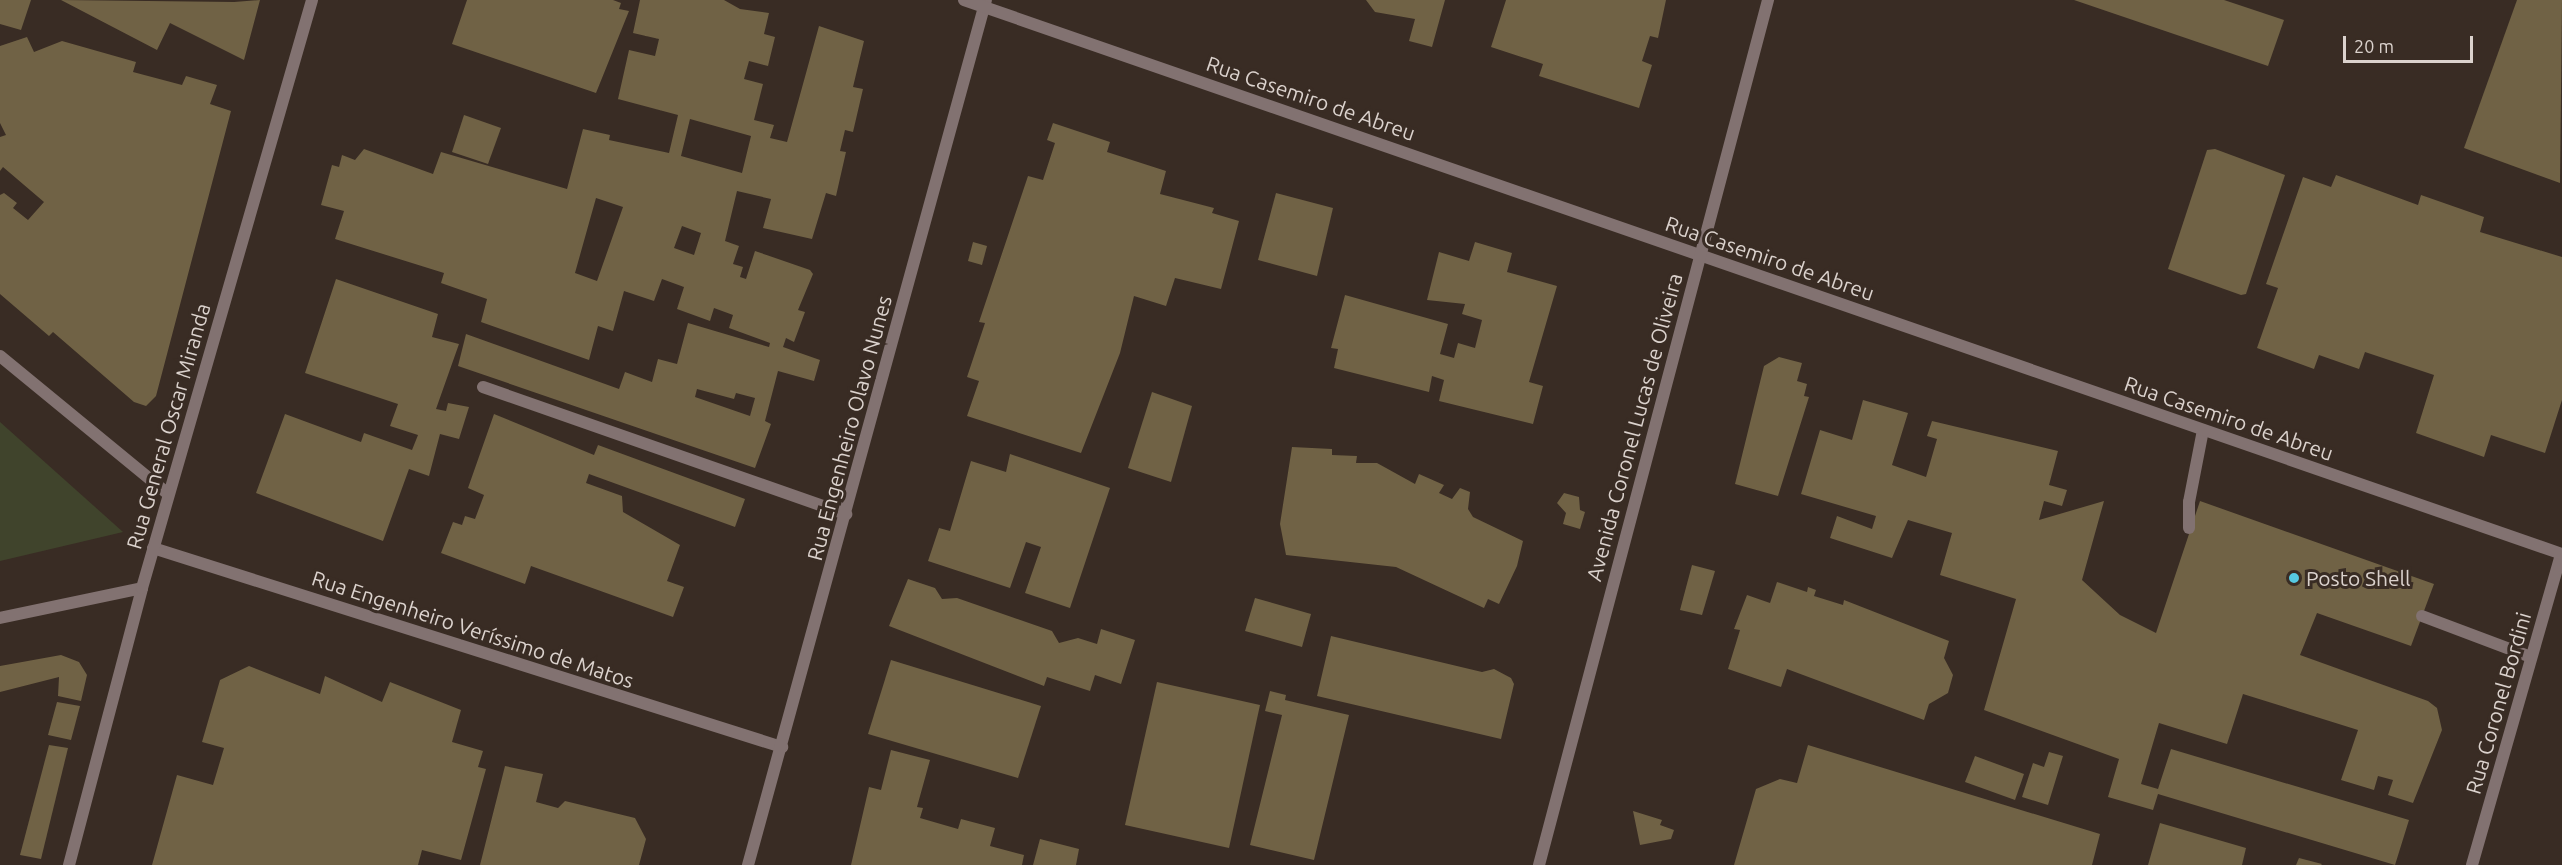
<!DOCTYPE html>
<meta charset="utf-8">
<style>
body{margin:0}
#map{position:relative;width:2562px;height:865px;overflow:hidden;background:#392c24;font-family:Ubuntu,sans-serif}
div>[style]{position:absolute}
.green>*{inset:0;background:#40442c}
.building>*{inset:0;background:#706245}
.service>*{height:12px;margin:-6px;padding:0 6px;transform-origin:6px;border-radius:6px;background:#827271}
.minor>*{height:12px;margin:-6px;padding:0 6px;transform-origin:6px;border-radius:6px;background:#827271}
.tertiary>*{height:12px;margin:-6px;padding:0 6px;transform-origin:6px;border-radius:6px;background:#827271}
.dots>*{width:16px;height:16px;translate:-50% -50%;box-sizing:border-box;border:3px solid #392c24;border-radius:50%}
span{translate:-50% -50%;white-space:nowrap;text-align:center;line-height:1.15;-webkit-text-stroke:6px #392c24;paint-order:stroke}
.street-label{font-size:21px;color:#dbd2cd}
.poi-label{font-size:21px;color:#dbd2cd}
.left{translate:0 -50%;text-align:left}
.scale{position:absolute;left:2343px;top:36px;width:130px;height:27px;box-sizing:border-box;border:3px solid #dbd2cd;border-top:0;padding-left:8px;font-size:18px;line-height:21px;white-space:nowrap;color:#dbd2cd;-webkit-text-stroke:4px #392c24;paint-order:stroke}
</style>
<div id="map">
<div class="green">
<i style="clip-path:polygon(0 422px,123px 532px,0 561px)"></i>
</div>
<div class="building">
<i style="clip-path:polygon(0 0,31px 0,21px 30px,0 24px)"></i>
<i style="clip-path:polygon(61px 0,234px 2px,260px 0,244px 60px,170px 23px,157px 50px)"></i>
<i style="clip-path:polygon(467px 0,613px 0,621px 3px,619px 9px,629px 11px,596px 93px,452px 44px)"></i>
<i style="clip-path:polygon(evenodd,640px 0,724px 0,740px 9px,769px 13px,764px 34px,775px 37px,768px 66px,749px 61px,744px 79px,763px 84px,754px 120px,774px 125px,770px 138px,787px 142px,819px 26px,864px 41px,853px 87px,863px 89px,853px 132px,845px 130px,840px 151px,846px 152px,836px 196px,826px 193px,812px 239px,763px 228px,771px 199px,737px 191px,725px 241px,739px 246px,733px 264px,743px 267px,740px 277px,746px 279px,755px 251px,810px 270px,813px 274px,798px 310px,805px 312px,794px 342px,786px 338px,783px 347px,820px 360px,814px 381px,778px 371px,765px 421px,771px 424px,755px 468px,458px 366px,466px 334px,619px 389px,625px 372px,652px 382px,658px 359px,677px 364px,688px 323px,769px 347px,770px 343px,729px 328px,733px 315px,714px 308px,710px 321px,677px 309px,684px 287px,662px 279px,654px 301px,624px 291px,613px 331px,598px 326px,589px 360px,481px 322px,487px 299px,441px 283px,444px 273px,335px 239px,344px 211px,321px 205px,332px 165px,339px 167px,342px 155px,355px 160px,364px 149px,433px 174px,441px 152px,567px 189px,583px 129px,610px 135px,609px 140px,669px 153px,678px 115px,618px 99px,629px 50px,655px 56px,659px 39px,633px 33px,640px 0,690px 119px,751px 136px,742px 173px,681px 156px,690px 119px,640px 0,596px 198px,623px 207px,597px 281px,575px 273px,596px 198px,640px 0,682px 226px,701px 233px,694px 255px,674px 248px,682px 226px,640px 0,697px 389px,734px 399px,736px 393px,755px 398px,750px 416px,695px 397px,697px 389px)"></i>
<i style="clip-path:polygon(1366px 0,1445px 0,1432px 47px,1409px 41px,1415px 19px,1375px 12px)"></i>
<i style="clip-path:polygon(1506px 0,1666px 0,1658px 38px,1650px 36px,1642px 61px,1652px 65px,1639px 108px,1539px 76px,1543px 64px,1491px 47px)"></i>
<i style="clip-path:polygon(2074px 0,2224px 0,2284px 20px,2268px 66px)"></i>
<i style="clip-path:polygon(2517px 0,2562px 0,2560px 183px,2464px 148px)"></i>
<i style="clip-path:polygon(27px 37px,34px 52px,62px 41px,136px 62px,133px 72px,182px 85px,186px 76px,217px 85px,210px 104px,231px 111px,156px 396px,146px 406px,134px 402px,53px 332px,49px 336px,0 294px,0 195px,4px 193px,17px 203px,13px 208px,28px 220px,44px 202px,3px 167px,0 171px,0 137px,6px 135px,0 123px,0 46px)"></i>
<i style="clip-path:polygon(464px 115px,501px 128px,488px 164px,452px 152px)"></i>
<i style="clip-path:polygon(1053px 123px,1110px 142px,1107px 152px,1166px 171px,1160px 194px,1214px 208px,1212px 213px,1239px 221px,1221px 289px,1175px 278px,1166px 306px,1134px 296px,1120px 353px,1081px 453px,967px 416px,979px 381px,967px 377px,985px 323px,979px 322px,1028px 176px,1043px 180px,1055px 143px,1047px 140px)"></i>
<i style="clip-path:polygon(2215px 149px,2285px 175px,2246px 294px,2241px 295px,2168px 269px,2207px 150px)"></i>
<i style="clip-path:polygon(2336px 175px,2418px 205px,2421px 195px,2484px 217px,2480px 232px,2562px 257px,2562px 400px,2545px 453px,2491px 435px,2484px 457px,2416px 433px,2434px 375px,2365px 352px,2359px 369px,2319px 355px,2314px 369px,2257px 348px,2278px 288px,2266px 284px,2303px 177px,2331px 187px)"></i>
<i style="clip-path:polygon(1276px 193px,1333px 208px,1317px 276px,1258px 260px)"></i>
<i style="clip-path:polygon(973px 242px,987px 246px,982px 265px,968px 261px)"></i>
<i style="clip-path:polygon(1475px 242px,1512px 253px,1507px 272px,1557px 286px,1529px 382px,1543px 386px,1533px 424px,1439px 401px,1444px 380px,1432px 376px,1429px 392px,1334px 368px,1338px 349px,1331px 348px,1345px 295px,1448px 324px,1440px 354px,1454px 358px,1458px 343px,1475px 348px,1482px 320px,1462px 314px,1465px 304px,1427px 300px,1439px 252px,1469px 261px)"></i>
<i style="clip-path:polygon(336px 279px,438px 314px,432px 337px,459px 344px,436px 409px,446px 411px,448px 403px,469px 407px,459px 439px,440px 434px,429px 476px,409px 469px,383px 541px,256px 493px,285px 414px,361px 442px,364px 433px,412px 450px,418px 435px,390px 426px,398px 404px,305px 373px)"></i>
<i style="clip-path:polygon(1779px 357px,1802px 363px,1797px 381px,1807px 384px,1804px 396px,1809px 397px,1778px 496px,1735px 484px,1764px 366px)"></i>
<i style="clip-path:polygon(1152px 392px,1192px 406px,1171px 482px,1128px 468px)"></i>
<i style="clip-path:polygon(1863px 400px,1908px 413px,1892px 465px,1926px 477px,1937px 439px,1927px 436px,1932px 421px,2058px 451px,2049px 485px,2067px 490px,2062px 506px,2044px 501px,2039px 520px,2104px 501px,2082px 580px,2120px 615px,2156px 633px,2200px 501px,2434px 584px,2411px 646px,2317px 613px,2300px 655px,2428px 701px,2437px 708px,2442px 730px,2413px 803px,2388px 795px,2393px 780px,2378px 776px,2374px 790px,2341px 780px,2358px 730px,2243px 694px,2227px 744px,2159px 723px,2141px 784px,2158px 789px,2171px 749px,2409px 820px,2395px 865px,2158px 794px,2153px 810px,2108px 797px,2119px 759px,1984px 710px,2016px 599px,1940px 575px,1952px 533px,1908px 520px,1892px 558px,1830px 538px,1837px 516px,1872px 529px,1876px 516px,1801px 494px,1820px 430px,1852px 440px)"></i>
<i style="clip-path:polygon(494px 414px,594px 455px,598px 445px,745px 499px,735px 527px,589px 474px,586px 483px,622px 496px,623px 512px,680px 545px,667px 581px,684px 587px,673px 617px,531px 566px,525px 584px,441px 553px,453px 522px,462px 525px,465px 516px,475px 519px,484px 495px,468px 488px)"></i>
<i style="clip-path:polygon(1292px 447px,1332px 449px,1332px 455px,1357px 456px,1356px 463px,1377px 463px,1415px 484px,1419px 474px,1444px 485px,1439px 493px,1452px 499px,1460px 488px,1470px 492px,1468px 509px,1473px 517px,1523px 541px,1517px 566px,1499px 604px,1488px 599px,1484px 608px,1396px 567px,1286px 555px,1280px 524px)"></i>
<i style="clip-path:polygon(1010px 454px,1110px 488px,1070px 608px,1025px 593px,1041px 547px,1026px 542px,1010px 588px,928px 561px,939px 528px,950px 531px,971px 461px,1006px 472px)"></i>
<i style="clip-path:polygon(1564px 493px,1579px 497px,1580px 510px,1585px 512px,1580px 529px,1563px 524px,1566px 513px,1557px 503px)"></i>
<i style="clip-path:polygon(1692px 565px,1715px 571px,1702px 615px,1680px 610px)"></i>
<i style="clip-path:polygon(908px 579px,935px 588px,942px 599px,957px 598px,1052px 631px,1059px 643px,1078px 638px,1097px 644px,1101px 629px,1135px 640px,1121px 684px,1095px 675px,1090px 691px,1047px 677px,1044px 686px,889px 626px)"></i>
<i style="clip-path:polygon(1777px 582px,1807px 592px,1808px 587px,1816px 590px,1814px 596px,1843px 605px,1844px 600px,1949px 641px,1944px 658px,1953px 675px,1948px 693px,1929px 704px,1924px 720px,1787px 669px,1781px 687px,1728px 669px,1740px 630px,1734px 629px,1747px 595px,1770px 603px)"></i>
<i style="clip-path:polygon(1255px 598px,1311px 614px,1302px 647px,1245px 631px)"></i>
<i style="clip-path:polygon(1331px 636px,1482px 672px,1494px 669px,1511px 678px,1514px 684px,1501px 739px,1317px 696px)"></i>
<i style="clip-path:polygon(61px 655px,79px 662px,87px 675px,81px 701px,58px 696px,59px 677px,0 692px,0 666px)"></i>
<i style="clip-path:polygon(891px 660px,1041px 706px,1018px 778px,868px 734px)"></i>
<i style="clip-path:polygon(249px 666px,320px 694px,325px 676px,382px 702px,390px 682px,461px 710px,452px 742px,483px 751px,478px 767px,486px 769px,461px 860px,422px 850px,418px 865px,152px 865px,177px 775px,213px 785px,224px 748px,202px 742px,220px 680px)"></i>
<i style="clip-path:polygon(1157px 682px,1260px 705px,1229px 848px,1125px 825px)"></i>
<i style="clip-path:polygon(1270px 691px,1286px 695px,1285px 700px,1349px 715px,1314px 860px,1250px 845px,1282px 715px,1265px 711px)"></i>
<i style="clip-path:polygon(57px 702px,80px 706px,71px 740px,48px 735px)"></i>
<i style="clip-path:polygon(49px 745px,68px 748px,41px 859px,20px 855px)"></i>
<i style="clip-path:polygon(1808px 745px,2100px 834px,2092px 865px,1734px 865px,1756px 789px,1780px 779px,1797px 783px)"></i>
<i style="clip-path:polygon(891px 750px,930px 760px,917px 807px,923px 808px,920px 818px,958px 829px,961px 819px,995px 828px,990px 846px,1024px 855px,1022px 865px,851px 865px,869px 787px,881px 790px)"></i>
<i style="clip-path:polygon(2049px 752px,2063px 756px,2048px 805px,2022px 797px,2033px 763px,2044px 767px)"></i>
<i style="clip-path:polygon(1975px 756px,2024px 774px,2015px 800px,1965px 782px)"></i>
<i style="clip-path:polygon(505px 766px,543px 774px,536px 802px,558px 808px,565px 801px,635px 818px,646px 839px,639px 865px,480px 865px)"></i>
<i style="clip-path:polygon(1633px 811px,1662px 820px,1660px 825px,1674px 830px,1671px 839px,1640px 845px)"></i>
<i style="clip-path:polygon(2160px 823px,2246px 848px,2242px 865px,2148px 865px)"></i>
<i style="clip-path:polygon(1040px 839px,1079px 849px,1076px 865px,1033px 865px)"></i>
<i style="clip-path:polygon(2299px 858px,2322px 864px,2321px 865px,2296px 865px)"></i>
</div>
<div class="service">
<i style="left:483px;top:387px;width:385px;rotate:19.3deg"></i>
<i style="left:2189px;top:528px;width:26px;rotate:-90deg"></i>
<i style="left:2189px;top:502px;width:73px;rotate:-79deg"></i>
<i style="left:2422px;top:616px;width:116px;rotate:20.6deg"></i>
</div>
<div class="minor">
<i style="left:0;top:356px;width:217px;rotate:39.4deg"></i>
<i style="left:153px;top:548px;width:660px;rotate:17.56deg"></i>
<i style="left:0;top:618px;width:145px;rotate:-11.9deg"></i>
<i style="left:69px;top:865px;width:286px;rotate:-75.2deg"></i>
<i style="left:142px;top:588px;width:612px;rotate:-73.87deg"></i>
<i style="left:748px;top:865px;width:897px;rotate:-74.62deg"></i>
<i style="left:2472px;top:865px;width:323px;rotate:-74deg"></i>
</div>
<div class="tertiary">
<i style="left:964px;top:0;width:1691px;rotate:19.12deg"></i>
<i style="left:1539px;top:865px;width:895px;rotate:-75.17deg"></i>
</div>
<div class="dots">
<i style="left:2294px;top:578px;background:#56c9e1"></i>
</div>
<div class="street-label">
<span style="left:1311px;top:98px;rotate:19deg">Rua Casemiro de Abreu</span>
<span style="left:1770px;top:258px;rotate:19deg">Rua Casemiro de Abreu</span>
<span style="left:2229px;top:418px;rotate:19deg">Rua Casemiro de Abreu</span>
<span style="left:168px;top:426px;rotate:-74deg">Rua General Oscar Miranda</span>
<span style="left:1634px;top:427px;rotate:-75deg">Avenida Coronel Lucas de Oliveira</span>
<span style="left:849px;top:428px;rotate:-75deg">Rua Engenheiro Olavo Nunes</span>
<span style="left:473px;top:629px;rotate:18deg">Rua Engenheiro Veríssimo de Matos</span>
<span style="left:2498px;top:703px;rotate:-74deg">Rua Coronel Bordini</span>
</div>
<div class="poi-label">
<span class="left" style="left:2306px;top:578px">Posto Shell</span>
</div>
<div class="scale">20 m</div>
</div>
